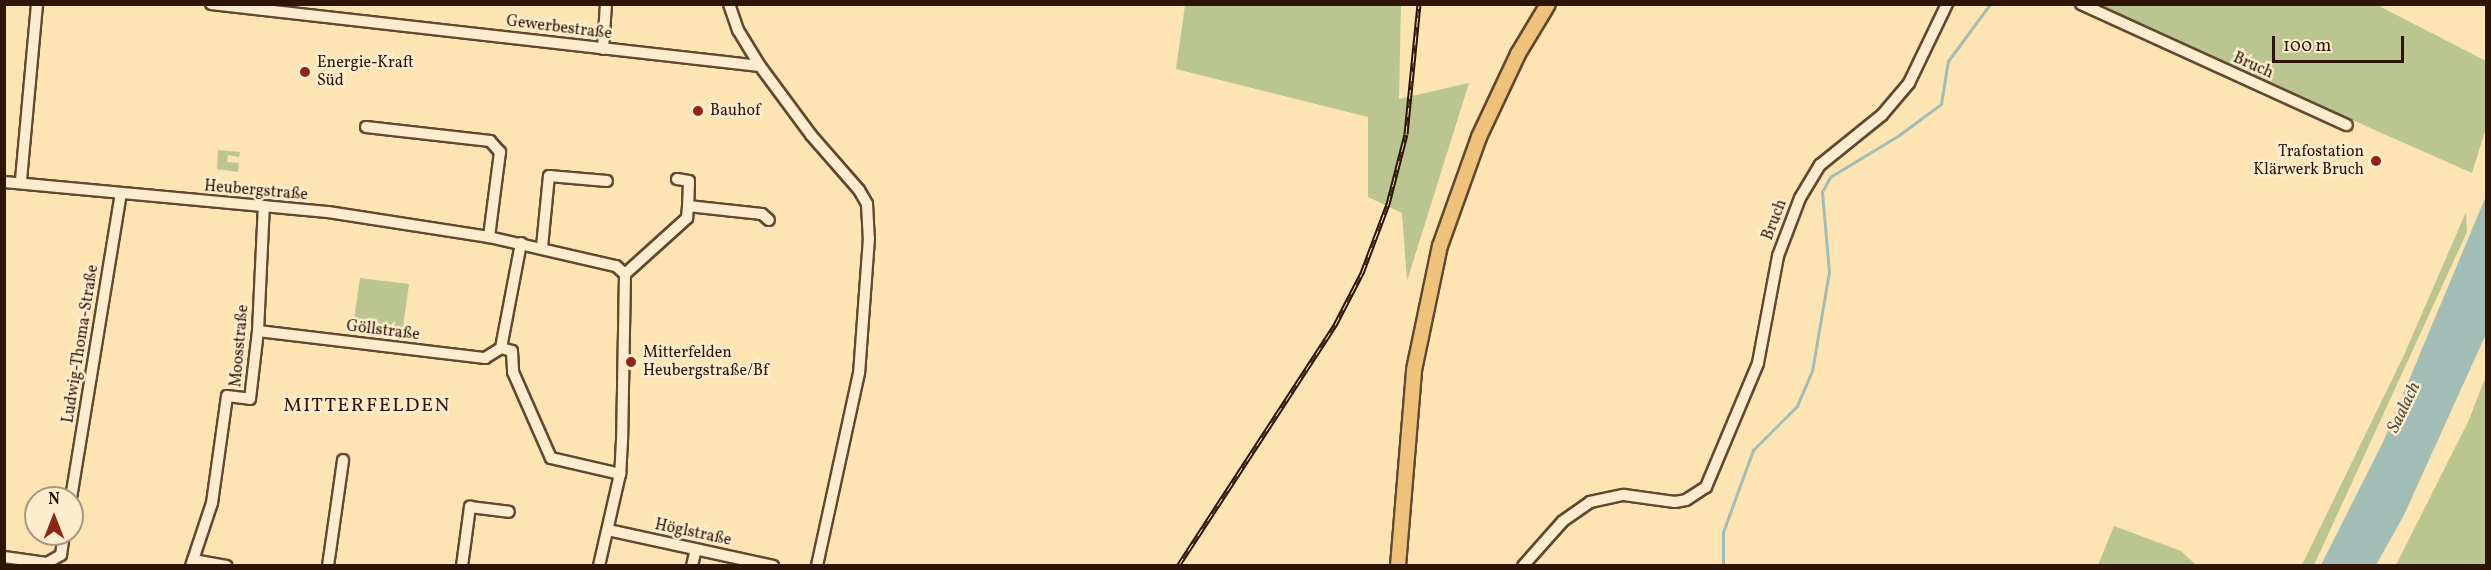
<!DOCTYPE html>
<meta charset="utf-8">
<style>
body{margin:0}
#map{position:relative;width:2491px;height:570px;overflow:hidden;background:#fce4b3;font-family:Vollkorn,serif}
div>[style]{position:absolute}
.green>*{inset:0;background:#bbc58f}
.water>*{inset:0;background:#a1bdb5}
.stream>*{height:3px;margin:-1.5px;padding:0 1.5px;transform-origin:1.5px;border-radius:1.5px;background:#a1bdb5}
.roads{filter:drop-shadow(2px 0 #624830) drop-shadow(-2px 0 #624830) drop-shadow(0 2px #624830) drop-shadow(0 -2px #624830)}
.minor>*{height:10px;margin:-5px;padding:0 5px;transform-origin:5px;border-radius:5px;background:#fdedce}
.major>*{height:14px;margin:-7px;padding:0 7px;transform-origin:7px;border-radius:7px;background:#eec27a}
.rail>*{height:5px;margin-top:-2.5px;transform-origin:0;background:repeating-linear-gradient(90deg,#fdedce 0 9px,#2e1404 0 18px);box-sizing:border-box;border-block:2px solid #2e1404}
.dots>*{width:16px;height:16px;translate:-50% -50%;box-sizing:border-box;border:3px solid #fdedce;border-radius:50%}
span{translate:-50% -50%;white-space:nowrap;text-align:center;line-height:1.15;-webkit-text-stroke:5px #fdedce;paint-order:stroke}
.street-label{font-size:16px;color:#2e1404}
.poi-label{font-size:16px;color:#2e1404}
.left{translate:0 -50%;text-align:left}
.right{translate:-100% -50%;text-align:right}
.water-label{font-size:18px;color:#564f42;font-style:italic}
.quarter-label{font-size:20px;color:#2e1404;letter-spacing:1.5px}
.frame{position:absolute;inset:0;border:6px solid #2e1404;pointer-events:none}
.north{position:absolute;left:24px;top:486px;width:60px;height:60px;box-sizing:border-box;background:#fdedce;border:2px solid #aa967d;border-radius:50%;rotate:0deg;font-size:16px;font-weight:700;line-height:24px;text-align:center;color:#2e1404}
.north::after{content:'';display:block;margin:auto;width:21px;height:27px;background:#8f2418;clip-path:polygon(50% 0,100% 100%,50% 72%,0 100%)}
.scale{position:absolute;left:2272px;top:36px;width:132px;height:27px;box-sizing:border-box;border:3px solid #2e1404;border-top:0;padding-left:8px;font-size:18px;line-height:21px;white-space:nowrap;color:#2e1404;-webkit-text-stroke:4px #fdedce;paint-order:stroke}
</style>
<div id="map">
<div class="green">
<i style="clip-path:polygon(1185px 5px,1401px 5px,1399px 99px,1469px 83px,1407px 281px,1402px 213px,1368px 197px,1368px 117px,1176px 69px)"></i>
<i style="clip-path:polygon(2092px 5px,2377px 5px,2486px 61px,2486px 128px,2472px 173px)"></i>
<i style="clip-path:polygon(218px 150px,240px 152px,239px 157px,228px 155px,227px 162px,239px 163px,238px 172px,217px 169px)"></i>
<i style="clip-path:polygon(2466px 212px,2467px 232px,2314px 565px,2302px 565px,2404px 355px)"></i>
<i style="clip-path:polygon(360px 278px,409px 284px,403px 327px,354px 320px)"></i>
<i style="clip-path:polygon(2486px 376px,2486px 565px,2396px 565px,2468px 422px)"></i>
<i style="clip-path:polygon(2114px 526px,2181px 551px,2196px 565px,2098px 565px)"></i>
</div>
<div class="water">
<i style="clip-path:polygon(2486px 196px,2486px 334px,2404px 515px,2376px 565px,2321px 565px,2383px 442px)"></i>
</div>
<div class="stream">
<i style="left:1723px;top:566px;width:34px;rotate:-90deg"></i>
<i style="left:1723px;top:532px;width:87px;rotate:-69.9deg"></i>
<i style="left:1753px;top:450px;width:62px;rotate:-45deg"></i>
<i style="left:1797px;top:406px;width:38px;rotate:-67deg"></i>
<i style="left:1812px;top:371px;width:100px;rotate:-80.3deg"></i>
<i style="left:1829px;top:272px;width:80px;rotate:-95deg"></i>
<i style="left:1822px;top:192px;width:17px;rotate:-62deg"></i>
<i style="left:1830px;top:177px;width:81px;rotate:-31.3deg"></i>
<i style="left:1899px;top:135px;width:52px;rotate:-36.4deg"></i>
<i style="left:1941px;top:104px;width:44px;rotate:-80.8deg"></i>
<i style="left:1948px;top:61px;width:71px;rotate:-53.6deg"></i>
</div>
<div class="roads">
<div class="minor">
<i style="left:211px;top:4px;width:552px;rotate:6.44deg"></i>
<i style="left:729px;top:4px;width:28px;rotate:71deg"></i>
<i style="left:738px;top:30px;width:42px;rotate:58.6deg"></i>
<i style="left:760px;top:66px;width:86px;rotate:53.5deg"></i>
<i style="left:811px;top:135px;width:73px;rotate:48.9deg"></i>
<i style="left:859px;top:190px;width:16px;rotate:60deg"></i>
<i style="left:867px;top:204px;width:34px;rotate:87deg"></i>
<i style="left:869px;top:238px;width:135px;rotate:94.2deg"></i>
<i style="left:859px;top:373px;width:198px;rotate:102.3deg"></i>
<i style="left:2081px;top:4px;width:292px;rotate:24.5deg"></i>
<i style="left:603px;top:49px;width:45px;rotate:-86.2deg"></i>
<i style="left:366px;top:127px;width:125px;rotate:6.4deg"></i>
<i style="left:490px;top:141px;width:15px;rotate:48deg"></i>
<i style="left:500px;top:152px;width:86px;rotate:97.4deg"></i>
<i style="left:677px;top:179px;width:12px;rotate:9deg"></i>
<i style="left:689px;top:181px;width:25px;rotate:92deg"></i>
<i style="left:21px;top:180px;width:177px;rotate:-84.8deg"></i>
<i style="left:4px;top:182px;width:325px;rotate:5.3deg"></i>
<i style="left:328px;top:212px;width:163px;rotate:8.8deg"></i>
<i style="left:489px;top:237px;width:130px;rotate:12.9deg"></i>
<i style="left:616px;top:266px;width:12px;rotate:42deg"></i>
<i style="left:625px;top:274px;width:166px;rotate:91deg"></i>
<i style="left:622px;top:440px;width:34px;rotate:93deg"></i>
<i style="left:620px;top:474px;width:94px;rotate:102.9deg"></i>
<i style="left:542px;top:247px;width:71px;rotate:-84.4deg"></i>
<i style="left:549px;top:176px;width:58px;rotate:4.9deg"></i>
<i style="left:625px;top:274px;width:84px;rotate:-42.1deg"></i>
<i style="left:687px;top:218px;width:12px;rotate:-85deg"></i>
<i style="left:688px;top:206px;width:74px;rotate:6.2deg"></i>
<i style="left:762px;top:214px;width:9px;rotate:41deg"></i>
<i style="left:258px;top:331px;width:229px;rotate:6.8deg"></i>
<i style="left:485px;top:358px;width:19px;rotate:-32deg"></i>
<i style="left:501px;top:348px;width:107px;rotate:-79.2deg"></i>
<i style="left:501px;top:348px;width:11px;rotate:15deg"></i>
<i style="left:512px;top:351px;width:21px;rotate:87deg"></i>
<i style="left:513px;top:372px;width:94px;rotate:66.2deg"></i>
<i style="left:551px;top:458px;width:71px;rotate:13.1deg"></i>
<i style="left:71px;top:498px;width:308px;rotate:-80.7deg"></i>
<i style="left:608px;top:530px;width:169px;rotate:12.3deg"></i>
<i style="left:4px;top:557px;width:43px;rotate:7.9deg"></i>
<i style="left:47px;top:563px;width:16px;rotate:-30deg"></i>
<i style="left:61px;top:555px;width:21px;rotate:-82deg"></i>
<i style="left:193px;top:560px;width:34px;rotate:10deg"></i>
<i style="left:191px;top:566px;width:66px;rotate:-71.6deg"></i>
<i style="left:212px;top:503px;width:108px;rotate:-82deg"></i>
<i style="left:227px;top:396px;width:23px;rotate:7deg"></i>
<i style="left:250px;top:399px;width:68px;rotate:-83.3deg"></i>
<i style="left:258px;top:331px;width:125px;rotate:-87.3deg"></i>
<i style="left:328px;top:566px;width:107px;rotate:-81.9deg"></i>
<i style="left:462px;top:566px;width:60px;rotate:-82.3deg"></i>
<i style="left:470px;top:507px;width:39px;rotate:7deg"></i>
<i style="left:692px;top:566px;width:17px;rotate:-77deg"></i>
<i style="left:1523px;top:566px;width:60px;rotate:-48.4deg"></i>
<i style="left:1563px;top:521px;width:33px;rotate:-35deg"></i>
<i style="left:1590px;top:502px;width:35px;rotate:-12deg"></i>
<i style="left:1624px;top:495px;width:51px;rotate:7.8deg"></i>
<i style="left:1675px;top:502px;width:11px;rotate:-10deg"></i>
<i style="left:1686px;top:500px;width:24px;rotate:-33deg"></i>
<i style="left:1706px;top:487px;width:134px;rotate:-67.2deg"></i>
<i style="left:1758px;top:363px;width:109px;rotate:-79.4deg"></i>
<i style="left:1778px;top:256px;width:62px;rotate:-69.2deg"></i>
<i style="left:1800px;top:198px;width:39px;rotate:-59deg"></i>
<i style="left:1820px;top:165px;width:80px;rotate:-38.9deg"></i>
<i style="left:1882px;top:115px;width:42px;rotate:-49.8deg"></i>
<i style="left:1909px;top:83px;width:88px;rotate:-64.3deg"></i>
</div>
<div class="major">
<i style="left:1398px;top:566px;width:197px;rotate:-85.3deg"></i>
<i style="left:1414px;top:370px;width:127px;rotate:-78.2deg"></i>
<i style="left:1440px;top:246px;width:116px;rotate:-70.3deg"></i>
<i style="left:1479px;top:137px;width:92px;rotate:-64.8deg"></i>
<i style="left:1518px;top:54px;width:58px;rotate:-59deg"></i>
</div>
</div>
<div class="rail">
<i style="left:1178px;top:566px;width:288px;rotate:-56.9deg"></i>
<i style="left:1335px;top:325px;width:59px;rotate:-62.6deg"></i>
<i style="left:1362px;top:273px;width:74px;rotate:-69.4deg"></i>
<i style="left:1388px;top:204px;width:72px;rotate:-75.6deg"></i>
<i style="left:1406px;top:134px;width:131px;rotate:-84.3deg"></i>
</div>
<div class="dots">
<i style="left:305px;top:72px;background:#8f2418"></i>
<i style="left:698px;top:111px;background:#8f2418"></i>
<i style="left:2376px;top:161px;background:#8f2418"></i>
<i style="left:631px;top:362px;background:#8f2418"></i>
</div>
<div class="street-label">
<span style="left:559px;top:28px;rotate:7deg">Gewerbestraße</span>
<span style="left:2253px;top:66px;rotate:24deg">Bruch</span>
<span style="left:256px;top:191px;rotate:5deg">Heubergstraße</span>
<span style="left:1775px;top:220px;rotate:-69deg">Bruch</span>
<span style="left:383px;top:331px;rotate:7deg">Göllstraße</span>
<span style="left:81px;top:344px;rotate:-81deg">Ludwig-Thoma-Straße</span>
<span style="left:240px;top:346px;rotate:-85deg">Moosstraße</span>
<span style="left:693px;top:533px;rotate:12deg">Höglstraße</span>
</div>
<div class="poi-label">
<span class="left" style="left:317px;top:72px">Energie-Kraft<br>Süd</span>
<span class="left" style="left:710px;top:111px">Bauhof</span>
<span class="right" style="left:2364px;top:161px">Trafostation<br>Klärwerk Bruch</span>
<span class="left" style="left:643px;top:362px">Mitterfelden<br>Heubergstraße/Bf</span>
</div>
<div class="water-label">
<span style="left:2405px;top:408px;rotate:-64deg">Saalach</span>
</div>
<div class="quarter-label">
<span style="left:367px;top:406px">MITTERFELDEN</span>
</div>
<div class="frame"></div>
<div class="north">N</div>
<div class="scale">100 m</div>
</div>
